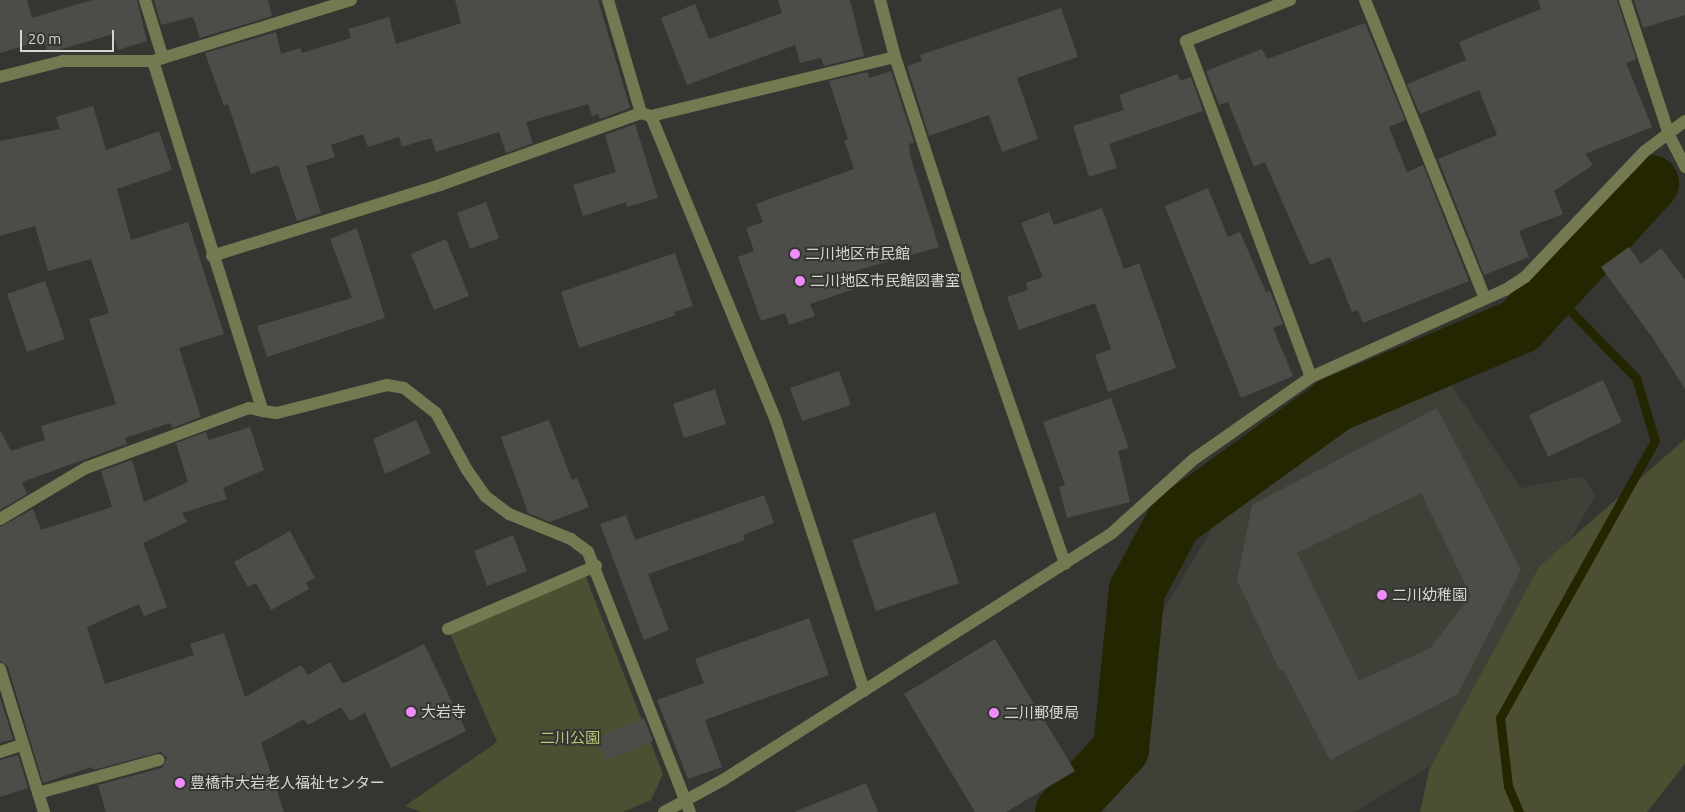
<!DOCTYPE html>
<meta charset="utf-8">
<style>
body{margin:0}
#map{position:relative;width:1685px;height:812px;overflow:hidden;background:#353632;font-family:Ubuntu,"Noto Sans JP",sans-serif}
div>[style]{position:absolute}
.built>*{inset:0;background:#3f4037}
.green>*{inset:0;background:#4c4f31}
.stream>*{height:9px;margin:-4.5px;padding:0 4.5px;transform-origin:4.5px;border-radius:4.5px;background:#242601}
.river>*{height:56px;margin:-28px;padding:0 28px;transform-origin:28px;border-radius:28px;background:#242601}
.building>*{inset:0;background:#4c4d49}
.minor>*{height:12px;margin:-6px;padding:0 6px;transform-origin:6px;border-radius:6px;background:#757951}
.dots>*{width:14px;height:14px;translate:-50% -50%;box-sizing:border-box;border:2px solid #353632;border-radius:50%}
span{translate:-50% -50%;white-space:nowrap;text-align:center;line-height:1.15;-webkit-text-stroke:4px #353632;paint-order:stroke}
.poi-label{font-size:15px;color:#d6d7d4}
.left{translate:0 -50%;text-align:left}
.park-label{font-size:15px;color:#bec679}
.scale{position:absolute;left:20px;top:30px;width:94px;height:22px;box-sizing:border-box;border:2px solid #d6d7d4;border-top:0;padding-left:6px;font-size:15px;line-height:18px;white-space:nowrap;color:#d6d7d4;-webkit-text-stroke:4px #353632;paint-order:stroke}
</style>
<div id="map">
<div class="built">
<i style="clip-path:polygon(1447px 379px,1521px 488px,1583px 476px,1595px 496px,1519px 628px,1466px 744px,1355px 812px,1106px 812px,1103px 810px,1150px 633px,1220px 515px,1338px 425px)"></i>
</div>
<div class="green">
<i style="clip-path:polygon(1685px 439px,1685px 764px,1647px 812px,1420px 812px,1429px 770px,1539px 567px)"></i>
<i style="clip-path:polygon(585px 575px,663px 774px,651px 800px,623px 812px,421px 812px,405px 806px,497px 742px,448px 629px)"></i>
</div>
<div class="stream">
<i style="left:1519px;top:812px;width:28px;rotate:-113deg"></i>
<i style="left:1508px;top:786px;width:68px;rotate:-96.7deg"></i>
<i style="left:1500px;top:718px;width:317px;rotate:-60.8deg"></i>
<i style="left:1655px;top:441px;width:66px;rotate:-106.8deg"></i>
<i style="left:1636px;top:378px;width:120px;rotate:-134.3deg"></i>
</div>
<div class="river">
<i style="left:1063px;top:812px;width:86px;rotate:-47.4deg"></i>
<i style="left:1121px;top:749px;width:160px;rotate:-84.3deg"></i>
<i style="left:1137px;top:590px;width:80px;rotate:-61.5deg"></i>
<i style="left:1175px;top:520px;width:198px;rotate:-35.8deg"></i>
<i style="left:1336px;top:404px;width:200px;rotate:-23deg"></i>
<i style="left:1520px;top:326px;width:194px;rotate:-47.5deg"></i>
</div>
<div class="building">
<i style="clip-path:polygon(0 0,27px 0,32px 18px,92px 0,137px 0,147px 41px,118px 50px,113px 34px,48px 53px,44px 40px,0 53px)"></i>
<i style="clip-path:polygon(154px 0,268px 0,272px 16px,200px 38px,193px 17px,161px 25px)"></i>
<i style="clip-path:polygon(455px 0,598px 0,630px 108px,600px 119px,598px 114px,592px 116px,588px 104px,526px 122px,533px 143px,506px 153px,499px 132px,436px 152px,431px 138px,402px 147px,399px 137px,368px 147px,363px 134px,331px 145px,335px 157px,306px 166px,321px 213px,297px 221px,278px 165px,251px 174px,228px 104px,224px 106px,205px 53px,276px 32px,281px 54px,300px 48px,302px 53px,351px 38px,348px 29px,389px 17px,396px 44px,461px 23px)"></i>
<i style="clip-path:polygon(778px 0,850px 0,864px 56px,824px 66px,821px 58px,800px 63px,795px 45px,687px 85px,661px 18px,695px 4px,709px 39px,782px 13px)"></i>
<i style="clip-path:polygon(1538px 0,1617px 0,1636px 59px,1626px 63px,1652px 127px,1585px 154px,1593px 165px,1554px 191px,1563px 214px,1519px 231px,1529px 257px,1484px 275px,1438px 159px,1497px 135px,1479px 90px,1420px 114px,1407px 84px,1466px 60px,1459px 42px,1541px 9px)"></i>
<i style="clip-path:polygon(1634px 0,1685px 0,1685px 15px,1643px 28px)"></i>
<i style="clip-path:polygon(1061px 8px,1078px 57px,1017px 78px,1038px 139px,1002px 152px,989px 115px,929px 136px,907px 66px,922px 61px,920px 55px)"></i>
<i style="clip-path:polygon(1365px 23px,1405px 120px,1389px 127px,1407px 172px,1423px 165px,1469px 281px,1363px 323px,1358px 310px,1352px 312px,1330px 257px,1310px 265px,1265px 162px,1254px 167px,1228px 102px,1219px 105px,1206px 71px,1262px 49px,1267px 59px)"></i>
<i style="clip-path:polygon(891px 71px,914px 142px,909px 144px,911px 159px,939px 247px,851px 272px,857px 288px,810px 304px,815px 316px,789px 325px,785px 313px,761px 321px,738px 257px,754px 251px,746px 228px,763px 222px,756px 204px,854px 169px,844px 140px,848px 139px,829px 81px,868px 72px,869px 78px)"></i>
<i style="clip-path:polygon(1178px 74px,1180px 81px,1191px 77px,1203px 111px,1109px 144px,1117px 168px,1089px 177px,1073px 126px,1124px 110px,1119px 95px)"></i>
<i style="clip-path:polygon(93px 106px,106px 150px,159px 131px,172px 170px,117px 189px,131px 240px,188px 222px,224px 334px,179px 348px,201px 417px,172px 428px,170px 423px,125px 438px,127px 444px,22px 482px,27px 494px,0 510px,0 430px,11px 451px,45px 440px,41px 426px,116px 404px,89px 319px,109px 313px,91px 259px,48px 271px,35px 226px,0 236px,0 141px,60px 129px,56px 117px)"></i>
<i style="clip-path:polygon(635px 124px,658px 198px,627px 207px,626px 202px,583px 216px,573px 185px,616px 172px,605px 135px)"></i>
<i style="clip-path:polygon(1208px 188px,1228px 237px,1240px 232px,1266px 292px,1270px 291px,1283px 324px,1273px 328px,1293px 376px,1241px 398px,1165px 206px)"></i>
<i style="clip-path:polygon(486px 202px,499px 238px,470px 249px,457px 213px)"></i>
<i style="clip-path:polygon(1102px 208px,1124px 269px,1139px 263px,1176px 368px,1108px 392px,1095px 355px,1111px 349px,1095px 303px,1019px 330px,1007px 297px,1028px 290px,1026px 283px,1043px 277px,1021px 223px,1049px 212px,1054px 225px)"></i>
<i style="clip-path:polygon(357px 228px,385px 318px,267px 357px,257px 326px,352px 298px,330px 239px)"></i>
<i style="clip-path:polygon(446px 239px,469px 296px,434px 310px,411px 254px)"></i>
<i style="clip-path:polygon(1629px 247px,1641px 264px,1661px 248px,1685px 280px,1685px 389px,1654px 340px,1601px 267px)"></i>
<i style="clip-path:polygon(675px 253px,693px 306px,674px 312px,676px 315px,579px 348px,561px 292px)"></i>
<i style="clip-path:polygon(45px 281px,65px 339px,27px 352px,7px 294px)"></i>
<i style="clip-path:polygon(839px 371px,851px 405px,802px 421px,790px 388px)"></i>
<i style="clip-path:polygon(1603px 380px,1622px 422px,1548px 457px,1529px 415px)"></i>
<i style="clip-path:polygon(715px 389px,726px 424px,684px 438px,673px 404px)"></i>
<i style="clip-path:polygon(1111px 398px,1129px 448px,1118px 451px,1130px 502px,1067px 518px,1059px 487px,1065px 485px,1043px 422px)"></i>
<i style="clip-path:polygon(evenodd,1437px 408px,1521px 570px,1458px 694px,1330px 760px,1283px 669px,1280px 671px,1237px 580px,1252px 505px,1437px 408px,1421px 493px,1471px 596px,1430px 648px,1359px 681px,1297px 553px,1421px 493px)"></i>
<i style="clip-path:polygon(416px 420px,431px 453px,385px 474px,373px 439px)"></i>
<i style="clip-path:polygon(549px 420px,572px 480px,577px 478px,589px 507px,550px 522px,528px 513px,501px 437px)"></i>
<i style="clip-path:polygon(250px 427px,264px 470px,223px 488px,227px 499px,182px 513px,187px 522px,143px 543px,167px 607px,144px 616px,139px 604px,87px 627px,105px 684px,194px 655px,190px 644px,224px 633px,245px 697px,301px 665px,308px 675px,330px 662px,343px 684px,424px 644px,466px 731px,391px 768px,365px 713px,350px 721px,341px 707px,308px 725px,304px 719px,261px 743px,284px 812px,106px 812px,98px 785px,162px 768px,167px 758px,161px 752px,93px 770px,92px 767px,43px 783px,8px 667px,0 661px,0 527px,33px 509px,41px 530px,112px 507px,101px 471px,132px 460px,144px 502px,188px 482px,176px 443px,206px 432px,209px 440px)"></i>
<i style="clip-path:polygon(764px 495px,774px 523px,743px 535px,745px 540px,648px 574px,669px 630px,644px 640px,600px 524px,626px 515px,635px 540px)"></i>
<i style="clip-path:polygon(935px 512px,959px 583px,876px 611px,852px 540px)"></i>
<i style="clip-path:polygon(290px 531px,315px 578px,306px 583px,309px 589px,271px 610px,256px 583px,248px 587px,234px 562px)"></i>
<i style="clip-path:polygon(513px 535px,527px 571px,487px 586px,474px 551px)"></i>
<i style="clip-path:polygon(809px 618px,829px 675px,705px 720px,722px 767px,688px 779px,657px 700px,704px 683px,695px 659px)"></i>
<i style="clip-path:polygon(995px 639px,1075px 771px,1006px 812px,975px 812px,904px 694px)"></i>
<i style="clip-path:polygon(0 697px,13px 739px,0 743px)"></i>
<i style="clip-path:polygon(644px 718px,653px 741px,605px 760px,596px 738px)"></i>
<i style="clip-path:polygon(18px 755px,28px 788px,0 797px,0 760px)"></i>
<i style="clip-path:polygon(866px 783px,878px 812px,796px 812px,796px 811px)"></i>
</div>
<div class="minor">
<i style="left:145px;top:0;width:61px;rotate:72.8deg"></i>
<i style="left:608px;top:0;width:118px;rotate:73.7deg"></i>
<i style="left:880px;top:0;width:59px;rotate:75.3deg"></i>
<i style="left:895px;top:57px;width:278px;rotate:72deg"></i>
<i style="left:981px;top:321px;width:257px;rotate:70.9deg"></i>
<i style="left:1290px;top:0;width:112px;rotate:158.5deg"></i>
<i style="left:1186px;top:41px;width:358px;rotate:69.6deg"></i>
<i style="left:1365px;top:0;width:321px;rotate:68.1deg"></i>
<i style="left:1625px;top:0;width:142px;rotate:71.9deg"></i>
<i style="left:1669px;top:135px;width:36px;rotate:63deg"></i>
<i style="left:153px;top:61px;width:367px;rotate:72.6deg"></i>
<i style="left:263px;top:411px;width:14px;rotate:8deg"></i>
<i style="left:277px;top:413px;width:114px;rotate:-14.3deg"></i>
<i style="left:387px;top:385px;width:17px;rotate:10deg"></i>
<i style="left:404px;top:388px;width:41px;rotate:38deg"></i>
<i style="left:436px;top:413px;width:65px;rotate:61.5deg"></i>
<i style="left:467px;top:470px;width:32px;rotate:55deg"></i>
<i style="left:485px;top:496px;width:30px;rotate:37deg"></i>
<i style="left:509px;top:514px;width:67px;rotate:22deg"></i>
<i style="left:571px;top:539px;width:21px;rotate:37deg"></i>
<i style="left:588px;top:552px;width:279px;rotate:68.6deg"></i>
<i style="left:0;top:77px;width:65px;rotate:-14.3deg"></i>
<i style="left:63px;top:61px;width:90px"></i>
<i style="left:153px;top:61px;width:207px;rotate:-17.1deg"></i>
<i style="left:651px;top:116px;width:330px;rotate:67.7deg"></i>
<i style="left:776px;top:421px;width:284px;rotate:71.9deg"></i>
<i style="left:212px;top:256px;width:239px;rotate:-17.3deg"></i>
<i style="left:440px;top:185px;width:214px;rotate:-19.7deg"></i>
<i style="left:641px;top:113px;width:10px;rotate:17deg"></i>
<i style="left:651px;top:116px;width:251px;rotate:-13.6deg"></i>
<i style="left:0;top:519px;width:100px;rotate:-30.7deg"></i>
<i style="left:86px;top:468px;width:174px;rotate:-20.2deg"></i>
<i style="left:249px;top:408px;width:14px;rotate:12deg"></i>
<i style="left:448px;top:629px;width:161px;rotate:-23.1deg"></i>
<i style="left:0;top:669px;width:150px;rotate:72.9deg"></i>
<i style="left:0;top:752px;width:23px;rotate:-18deg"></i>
<i style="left:38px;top:793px;width:125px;rotate:-15.3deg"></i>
<i style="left:664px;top:812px;width:67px;rotate:-28.5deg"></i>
<i style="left:723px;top:780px;width:461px;rotate:-32.4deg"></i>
<i style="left:1112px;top:533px;width:110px;rotate:-42.1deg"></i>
<i style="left:1194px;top:459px;width:143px;rotate:-35deg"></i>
<i style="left:1311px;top:377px;width:213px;rotate:-24.2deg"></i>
<i style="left:1505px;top:290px;width:24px;rotate:-33deg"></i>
<i style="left:1525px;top:277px;width:174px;rotate:-46.4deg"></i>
<i style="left:1645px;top:151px;width:50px;rotate:-36.9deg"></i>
</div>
<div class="dots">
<i style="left:795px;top:254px;background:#ee8cf9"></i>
<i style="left:800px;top:281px;background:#ee8cf9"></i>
<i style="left:1382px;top:595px;background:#ee8cf9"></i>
<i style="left:411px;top:712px;background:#ee8cf9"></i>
<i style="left:994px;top:713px;background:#ee8cf9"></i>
<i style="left:180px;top:783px;background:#ee8cf9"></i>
</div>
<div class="poi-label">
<span class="left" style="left:805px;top:254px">二川地区市民館</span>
<span class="left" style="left:810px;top:281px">二川地区市民館図書室</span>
<span class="left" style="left:1392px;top:595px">二川幼稚園</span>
<span class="left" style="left:421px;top:712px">大岩寺</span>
<span class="left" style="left:1004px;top:713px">二川郵便局</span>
<span class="left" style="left:190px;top:783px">豊橋市大岩老人福祉センター</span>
</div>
<div class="park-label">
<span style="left:570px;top:738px">二川公園</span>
</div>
<div class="scale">20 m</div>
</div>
